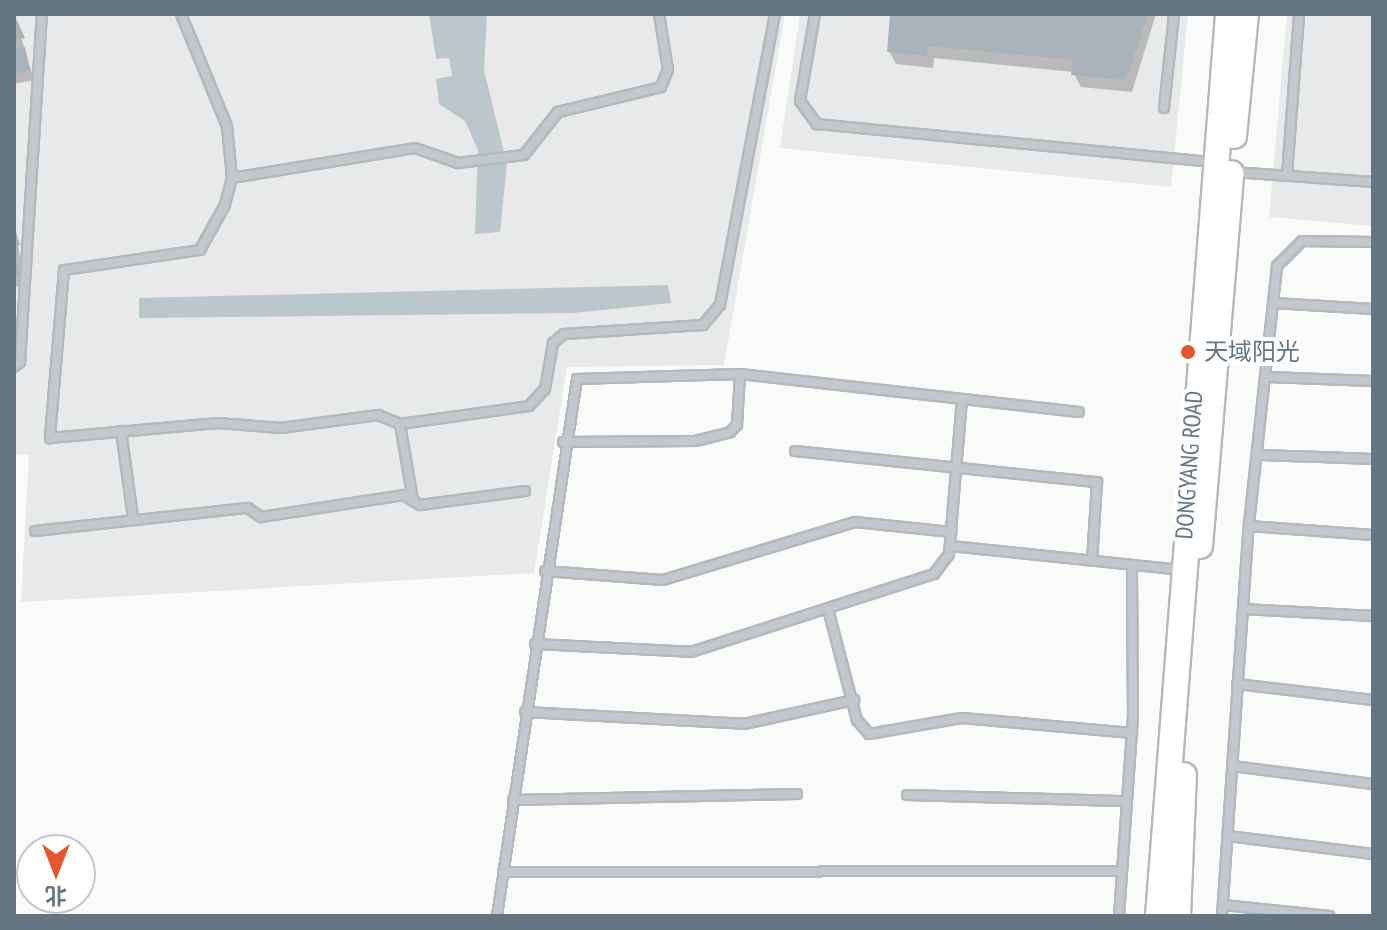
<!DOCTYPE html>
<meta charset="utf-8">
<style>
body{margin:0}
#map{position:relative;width:1387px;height:930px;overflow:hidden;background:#fafaf8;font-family:"PT Sans Narrow","Noto Sans SC",sans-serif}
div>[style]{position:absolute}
.built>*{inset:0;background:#e8e9e9}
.water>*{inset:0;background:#bbc7cb}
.shadow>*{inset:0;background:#0003}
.building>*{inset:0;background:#aab3b9}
.roads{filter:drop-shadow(2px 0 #b3babf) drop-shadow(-2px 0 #b3babf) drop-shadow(0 2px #b3babf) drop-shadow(0 -2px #b3babf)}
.service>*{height:8px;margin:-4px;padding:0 4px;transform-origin:4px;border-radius:4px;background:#c3c8cc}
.secondary>*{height:24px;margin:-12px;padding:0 12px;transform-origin:12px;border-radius:12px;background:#fff}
.dots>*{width:22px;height:22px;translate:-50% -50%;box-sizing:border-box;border:4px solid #fff;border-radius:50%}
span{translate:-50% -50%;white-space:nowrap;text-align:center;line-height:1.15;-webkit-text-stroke:8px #fff;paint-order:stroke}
.poi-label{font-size:24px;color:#657683}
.left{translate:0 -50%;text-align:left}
.street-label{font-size:24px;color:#657683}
.frame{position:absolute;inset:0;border:16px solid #657683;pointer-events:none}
.north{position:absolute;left:16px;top:834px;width:80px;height:80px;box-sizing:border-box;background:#fff;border:2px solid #c1c8cd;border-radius:50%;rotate:180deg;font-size:22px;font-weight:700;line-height:32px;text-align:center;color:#657683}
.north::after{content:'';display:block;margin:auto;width:28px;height:36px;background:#e4572e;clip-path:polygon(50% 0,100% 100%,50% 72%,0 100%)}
</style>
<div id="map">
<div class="built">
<i style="clip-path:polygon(14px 14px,785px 14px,724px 365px,567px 367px,534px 573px,21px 602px,29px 455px,14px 454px)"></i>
<i style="clip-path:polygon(800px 14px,1188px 14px,1171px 187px,780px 148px)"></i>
<i style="clip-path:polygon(1287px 14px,1373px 14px,1373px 226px,1269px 217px)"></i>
</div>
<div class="water">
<i style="clip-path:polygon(429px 14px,487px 14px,484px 70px,507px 164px,500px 232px,475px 234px,478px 150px,465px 121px,439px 104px,436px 79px,452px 76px,449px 58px,436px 59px)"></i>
<i style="clip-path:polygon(668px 285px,671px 303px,573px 313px,139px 318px,139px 298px)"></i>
</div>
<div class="shadow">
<i style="clip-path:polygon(14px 14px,34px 80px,14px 84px)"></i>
<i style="clip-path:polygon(892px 14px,1156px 14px,1132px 92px,1081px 87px,1073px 72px,934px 58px,933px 68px,896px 64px,889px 51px)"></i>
<i style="clip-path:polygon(14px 219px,24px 284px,14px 288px)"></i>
</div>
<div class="building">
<i style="clip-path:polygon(14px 14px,25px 38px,14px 40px)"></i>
<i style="clip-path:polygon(890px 14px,1148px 14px,1126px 80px,1071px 75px,1073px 60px,928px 46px,927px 56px,887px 52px)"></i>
<i style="clip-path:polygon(25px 47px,30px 70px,14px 74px,14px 49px)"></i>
<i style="clip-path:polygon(14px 225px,20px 245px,14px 246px)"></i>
<i style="clip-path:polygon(14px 253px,20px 275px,14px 276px)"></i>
</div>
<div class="roads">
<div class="service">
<i style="left:181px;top:14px;width:121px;rotate:67.7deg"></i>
<i style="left:227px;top:126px;width:52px;rotate:84.5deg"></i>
<i style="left:232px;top:178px;width:28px;rotate:105deg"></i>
<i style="left:225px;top:205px;width:51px;rotate:119.1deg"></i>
<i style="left:200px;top:250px;width:137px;rotate:171.6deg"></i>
<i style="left:64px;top:270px;width:169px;rotate:94.8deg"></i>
<i style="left:50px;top:438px;width:169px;rotate:-5.1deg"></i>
<i style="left:218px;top:423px;width:63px;rotate:4.5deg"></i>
<i style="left:281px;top:428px;width:98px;rotate:-7.6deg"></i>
<i style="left:378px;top:415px;width:24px;rotate:22deg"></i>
<i style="left:400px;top:424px;width:130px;rotate:-7.9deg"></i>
<i style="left:529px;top:406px;width:23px;rotate:-47deg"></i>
<i style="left:545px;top:389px;width:47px;rotate:-80.1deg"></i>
<i style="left:553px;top:343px;width:14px;rotate:-39deg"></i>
<i style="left:564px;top:334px;width:139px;rotate:-3.7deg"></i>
<i style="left:703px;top:325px;width:26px;rotate:-50deg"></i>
<i style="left:720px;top:305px;width:296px;rotate:-79.3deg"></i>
<i style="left:815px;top:14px;width:88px;rotate:99.8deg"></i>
<i style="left:800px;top:101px;width:29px;rotate:54deg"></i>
<i style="left:817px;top:124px;width:399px;rotate:5.5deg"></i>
<i style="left:1164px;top:108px;width:95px;rotate:-83.9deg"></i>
<i style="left:1234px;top:172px;width:139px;rotate:4.1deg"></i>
<i style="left:1287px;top:175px;width:161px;rotate:-85.7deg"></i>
<i style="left:232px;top:178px;width:185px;rotate:-9.3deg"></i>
<i style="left:415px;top:148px;width:46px;rotate:19.2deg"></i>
<i style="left:458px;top:163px;width:66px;rotate:-6.9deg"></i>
<i style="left:524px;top:155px;width:55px;rotate:-51.7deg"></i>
<i style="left:558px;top:112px;width:106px;rotate:-13.6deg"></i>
<i style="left:661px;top:87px;width:18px;rotate:-68deg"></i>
<i style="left:668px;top:70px;width:57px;rotate:-99.1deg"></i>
<i style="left:1274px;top:303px;width:99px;rotate:3.5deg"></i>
<i style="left:14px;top:367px;width:8px;rotate:-40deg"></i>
<i style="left:20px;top:362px;width:349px;rotate:-86.4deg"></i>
<i style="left:1268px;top:377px;width:105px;rotate:2.2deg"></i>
<i style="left:400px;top:424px;width:77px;rotate:80.3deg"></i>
<i style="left:121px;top:431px;width:87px;rotate:82.1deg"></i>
<i style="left:563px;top:442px;width:132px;rotate:-0.4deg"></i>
<i style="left:695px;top:441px;width:36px;rotate:-14deg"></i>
<i style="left:730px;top:432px;width:10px;rotate:-45deg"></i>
<i style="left:737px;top:425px;width:51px;rotate:-86.6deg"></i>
<i style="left:795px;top:451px;width:304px;rotate:5.9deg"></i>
<i style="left:1097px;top:482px;width:79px;rotate:93.6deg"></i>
<i style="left:1261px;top:455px;width:112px;rotate:2deg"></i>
<i style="left:1249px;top:526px;width:124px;rotate:4.2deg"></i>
<i style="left:35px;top:531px;width:214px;rotate:-6.2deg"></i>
<i style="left:248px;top:508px;width:16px;rotate:35deg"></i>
<i style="left:261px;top:517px;width:145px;rotate:-8.7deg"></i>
<i style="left:404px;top:495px;width:19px;rotate:32deg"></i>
<i style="left:420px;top:505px;width:106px;rotate:-7.6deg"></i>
<i style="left:950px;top:546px;width:233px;rotate:5.9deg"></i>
<i style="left:545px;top:571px;width:118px;rotate:4.4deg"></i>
<i style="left:663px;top:580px;width:201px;rotate:-16.8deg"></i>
<i style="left:855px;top:522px;width:97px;rotate:5.9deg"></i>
<i style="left:828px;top:609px;width:115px;rotate:75.4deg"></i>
<i style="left:857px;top:720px;width:18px;rotate:49deg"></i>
<i style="left:869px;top:734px;width:94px;rotate:-9.8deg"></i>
<i style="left:962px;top:718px;width:171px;rotate:5deg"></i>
<i style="left:1243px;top:609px;width:130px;rotate:3.1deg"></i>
<i style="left:535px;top:644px;width:156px;rotate:2.9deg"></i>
<i style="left:691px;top:652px;width:255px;rotate:-17.8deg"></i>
<i style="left:934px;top:574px;width:25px;rotate:-53deg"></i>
<i style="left:949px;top:554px;width:155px;rotate:-85.2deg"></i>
<i style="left:1237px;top:684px;width:137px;rotate:6.7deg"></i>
<i style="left:525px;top:712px;width:219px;rotate:3.1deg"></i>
<i style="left:744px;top:724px;width:113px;rotate:-12.3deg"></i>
<i style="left:1232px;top:766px;width:142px;rotate:7.3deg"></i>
<i style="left:907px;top:795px;width:220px;rotate:1.6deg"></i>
<i style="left:513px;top:800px;width:284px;rotate:-1.2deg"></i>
<i style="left:1228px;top:836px;width:146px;rotate:7.1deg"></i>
<i style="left:503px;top:872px;width:619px;rotate:-0.09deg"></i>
<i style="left:1223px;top:905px;width:107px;rotate:5.9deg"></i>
<i style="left:497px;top:916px;width:543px;rotate:-81.53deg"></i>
<i style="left:577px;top:379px;width:163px;rotate:-1.8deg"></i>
<i style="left:740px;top:374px;width:341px;rotate:6.4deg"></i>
<i style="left:1119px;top:916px;width:201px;rotate:-86deg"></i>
<i style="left:1133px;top:715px;width:150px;rotate:-90.4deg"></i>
<i style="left:1222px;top:916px;width:384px;rotate:-86.1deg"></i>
<i style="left:1248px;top:533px;width:269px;rotate:-83.8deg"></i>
<i style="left:1277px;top:266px;width:35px;rotate:-45deg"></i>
<i style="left:1302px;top:241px;width:71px;rotate:0.8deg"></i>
</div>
<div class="secondary">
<i style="left:1234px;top:136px;width:123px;rotate:-84.4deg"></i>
<i style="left:1200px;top:546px;width:374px;rotate:-85.2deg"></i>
<i style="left:1158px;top:916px;width:905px;rotate:-85.56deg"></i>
<i style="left:1178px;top:916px;width:141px;rotate:-87.6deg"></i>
</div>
</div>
<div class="dots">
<i style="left:1188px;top:352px;background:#e4572e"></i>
</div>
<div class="poi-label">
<span class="left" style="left:1204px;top:352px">天域阳光</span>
</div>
<div class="street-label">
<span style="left:1189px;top:465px;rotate:-86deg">DONGYANG ROAD</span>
</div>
<div class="frame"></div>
<div class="north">北</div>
</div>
